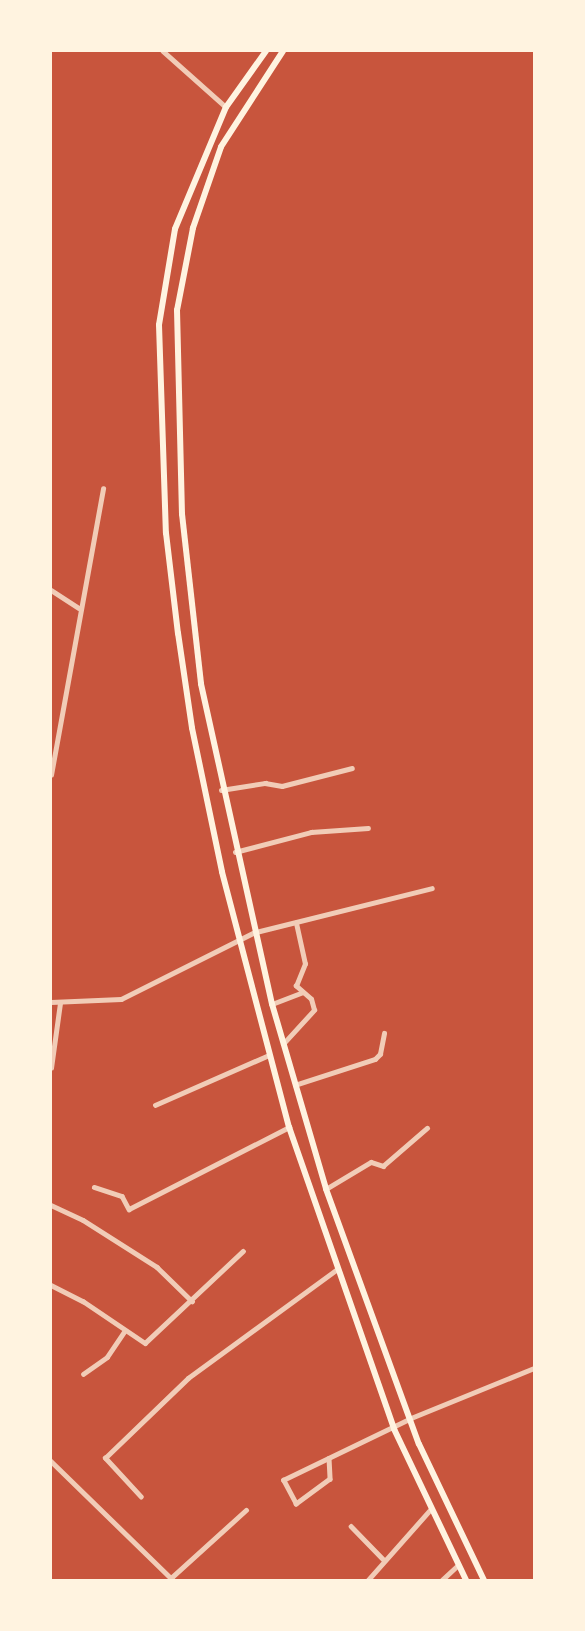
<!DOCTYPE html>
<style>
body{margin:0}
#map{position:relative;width:585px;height:1631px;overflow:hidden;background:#c8553d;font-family:Manrope,sans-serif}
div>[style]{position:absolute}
.minor>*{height:4.5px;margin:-2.25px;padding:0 2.25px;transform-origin:2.25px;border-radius:2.25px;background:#f1ccb7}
.tertiary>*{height:5px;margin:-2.5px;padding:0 2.5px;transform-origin:2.5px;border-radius:2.5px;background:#f1ccb7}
.primary>*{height:6px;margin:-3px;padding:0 3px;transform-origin:3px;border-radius:3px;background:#fff3e0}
span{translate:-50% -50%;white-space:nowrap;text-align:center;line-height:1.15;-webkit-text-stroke:5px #fff3e0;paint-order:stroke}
.frame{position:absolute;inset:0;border:52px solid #fff3e0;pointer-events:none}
</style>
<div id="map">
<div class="minor">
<i style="left:163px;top:51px;width:84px;rotate:41.6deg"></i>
<i style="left:51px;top:590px;width:33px;rotate:33deg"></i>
<i style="left:51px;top:775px;width:291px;rotate:-79.7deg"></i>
<i style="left:221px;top:790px;width:45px;rotate:-9deg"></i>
<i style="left:265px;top:783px;width:17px;rotate:10deg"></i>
<i style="left:282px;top:786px;width:72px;rotate:-14.4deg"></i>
<i style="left:235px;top:852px;width:79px;rotate:-14.7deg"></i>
<i style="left:311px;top:832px;width:57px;rotate:-4deg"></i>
<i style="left:256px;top:932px;width:181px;rotate:-14deg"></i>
<i style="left:272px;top:1004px;width:33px;rotate:-21deg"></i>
<i style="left:283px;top:1044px;width:46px;rotate:-47.6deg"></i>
<i style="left:314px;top:1010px;width:11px;rotate:-105deg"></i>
<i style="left:311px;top:999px;width:20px;rotate:-139deg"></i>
<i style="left:296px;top:986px;width:24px;rotate:-68deg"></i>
<i style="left:305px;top:964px;width:42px;rotate:-102.4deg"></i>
<i style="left:51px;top:1068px;width:66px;rotate:-82.1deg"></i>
<i style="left:295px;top:1085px;width:84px;rotate:-18deg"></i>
<i style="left:375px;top:1059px;width:7px;rotate:-45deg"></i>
<i style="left:380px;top:1054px;width:21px;rotate:-79deg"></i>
<i style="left:155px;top:1105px;width:124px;rotate:-23.7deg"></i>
<i style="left:94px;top:1187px;width:29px;rotate:18deg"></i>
<i style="left:122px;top:1196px;width:15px;rotate:62deg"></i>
<i style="left:129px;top:1209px;width:180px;rotate:-27.1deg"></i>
<i style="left:326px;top:1189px;width:52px;rotate:-31deg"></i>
<i style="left:371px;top:1162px;width:13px;rotate:18deg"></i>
<i style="left:383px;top:1166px;width:58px;rotate:-40.8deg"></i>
<i style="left:51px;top:1205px;width:35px;rotate:25deg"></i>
<i style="left:83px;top:1220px;width:88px;rotate:32.4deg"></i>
<i style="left:157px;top:1267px;width:49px;rotate:44.2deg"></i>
<i style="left:51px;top:1285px;width:36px;rotate:27deg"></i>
<i style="left:83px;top:1301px;width:75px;rotate:34.1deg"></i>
<i style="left:145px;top:1343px;width:134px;rotate:-43.2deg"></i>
<i style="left:83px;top:1374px;width:29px;rotate:-35deg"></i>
<i style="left:107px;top:1357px;width:30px;rotate:-56deg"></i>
<i style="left:329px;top:1458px;width:21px;rotate:87deg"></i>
<i style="left:330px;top:1479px;width:42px;rotate:143.7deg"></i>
<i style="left:296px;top:1504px;width:27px;rotate:-118deg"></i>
<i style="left:283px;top:1480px;width:142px;rotate:-25.8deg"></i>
<i style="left:411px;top:1418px;width:133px;rotate:-22.1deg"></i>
<i style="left:51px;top:1461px;width:170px;rotate:44.3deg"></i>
<i style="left:141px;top:1497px;width:53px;rotate:-132.7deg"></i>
<i style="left:105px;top:1458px;width:115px;rotate:-43.9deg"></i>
<i style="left:188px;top:1378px;width:183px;rotate:-36.1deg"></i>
<i style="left:351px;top:1526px;width:47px;rotate:45.9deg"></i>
<i style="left:171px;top:1578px;width:101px;rotate:-42.2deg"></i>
<i style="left:368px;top:1580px;width:94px;rotate:-48.5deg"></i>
<i style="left:442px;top:1580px;width:21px;rotate:-43deg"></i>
</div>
<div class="tertiary">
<i style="left:51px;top:1002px;width:70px;rotate:-2.5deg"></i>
<i style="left:121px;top:999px;width:150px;rotate:-26.6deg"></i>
</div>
<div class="primary">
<i style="left:266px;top:51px;width:69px;rotate:125.5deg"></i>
<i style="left:226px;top:107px;width:132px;rotate:112.7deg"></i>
<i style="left:175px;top:229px;width:97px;rotate:99.5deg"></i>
<i style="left:159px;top:325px;width:208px;rotate:88.1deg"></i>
<i style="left:166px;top:533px;width:101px;rotate:83.2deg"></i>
<i style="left:178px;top:633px;width:96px;rotate:81.6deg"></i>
<i style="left:192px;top:728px;width:147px;rotate:78.2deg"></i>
<i style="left:222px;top:872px;width:264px;rotate:75.3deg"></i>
<i style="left:289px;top:1127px;width:320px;rotate:70.8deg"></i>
<i style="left:394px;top:1429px;width:167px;rotate:64.5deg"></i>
<i style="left:283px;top:51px;width:114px;rotate:122.9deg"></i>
<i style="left:221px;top:147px;width:86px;rotate:109.1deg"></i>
<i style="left:193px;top:228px;width:84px;rotate:101deg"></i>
<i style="left:177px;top:310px;width:204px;rotate:88.6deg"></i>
<i style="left:182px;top:514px;width:171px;rotate:83.6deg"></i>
<i style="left:201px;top:684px;width:328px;rotate:77.5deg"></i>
<i style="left:272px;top:1004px;width:193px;rotate:73.7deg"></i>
<i style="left:326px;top:1189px;width:271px;rotate:70deg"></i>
<i style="left:419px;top:1444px;width:151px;rotate:64.5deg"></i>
</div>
<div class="frame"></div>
</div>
